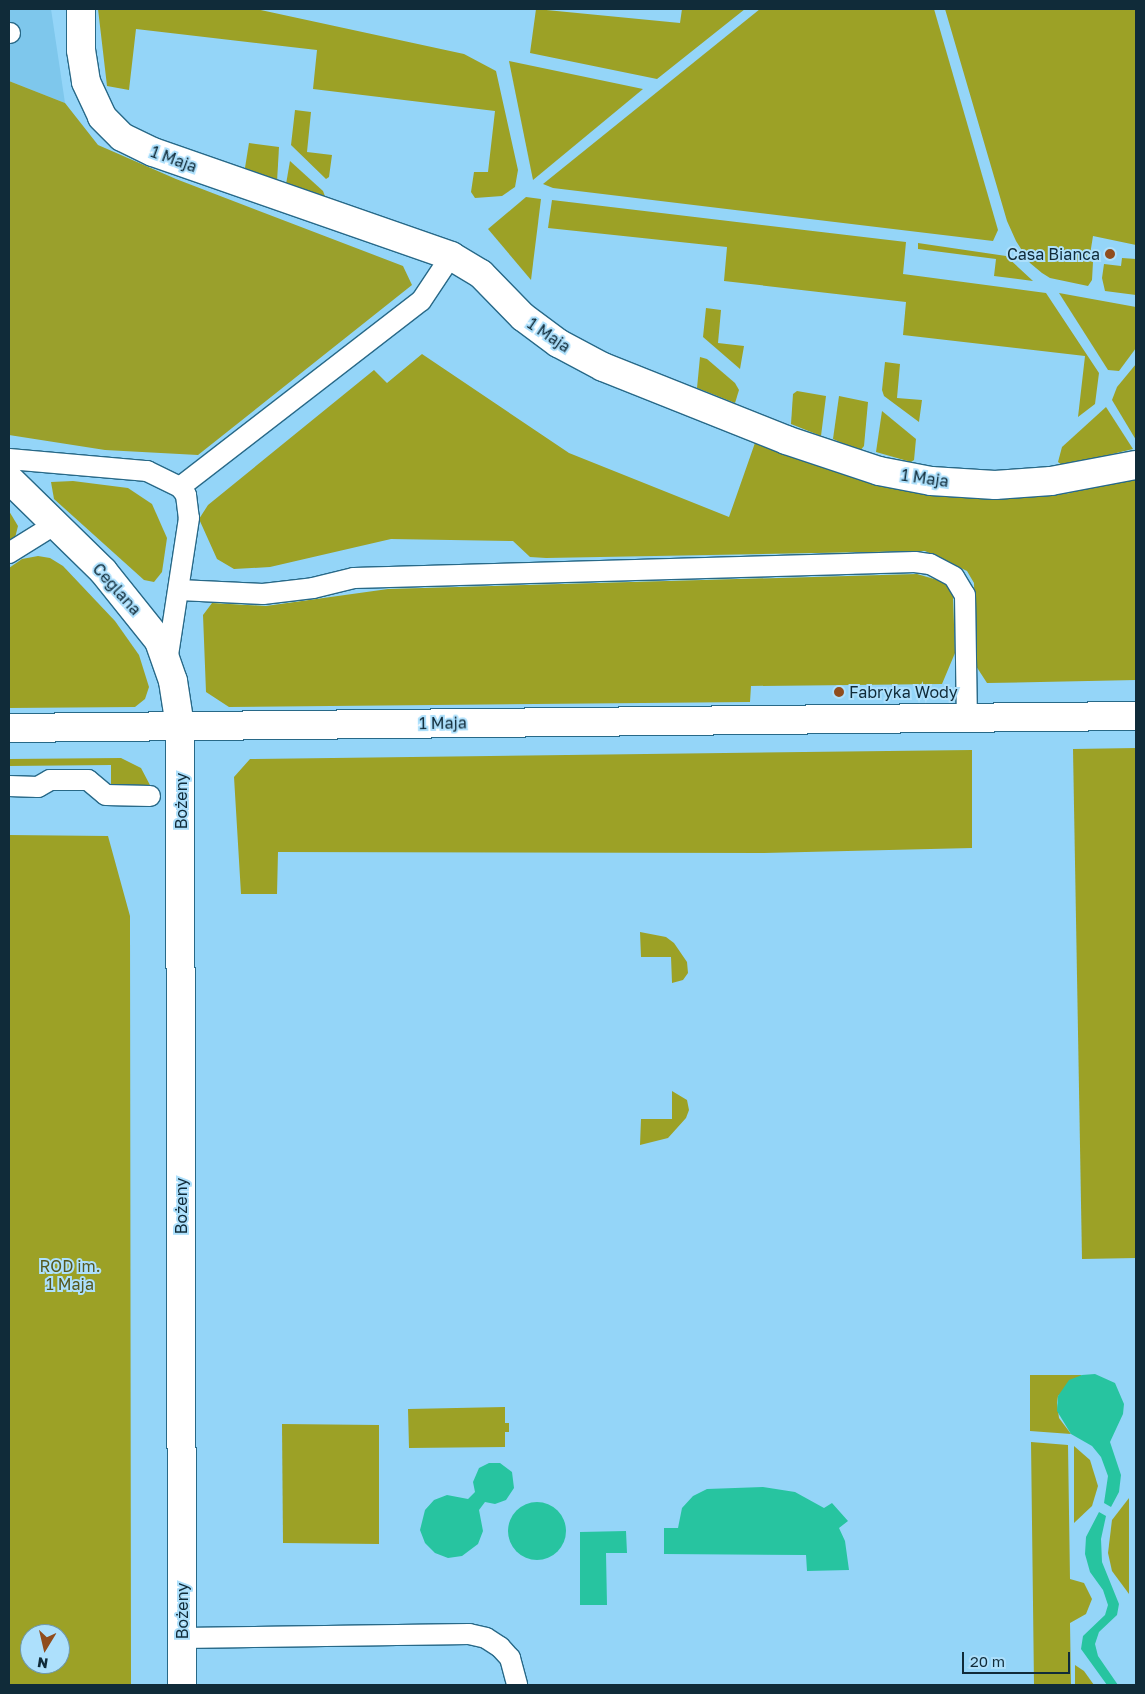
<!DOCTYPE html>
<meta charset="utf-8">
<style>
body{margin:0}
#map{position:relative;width:1145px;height:1694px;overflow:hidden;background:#94d5f8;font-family:"Golos Text",sans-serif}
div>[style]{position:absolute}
.built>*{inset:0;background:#7ec7ec}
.green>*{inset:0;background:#9ca126}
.forest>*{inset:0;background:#9aa02c}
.water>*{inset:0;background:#27c4a0}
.round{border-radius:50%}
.roads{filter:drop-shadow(1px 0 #286988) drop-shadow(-1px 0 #286988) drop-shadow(0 1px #286988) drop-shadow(0 -1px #286988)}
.lane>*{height:20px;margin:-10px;padding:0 10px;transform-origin:10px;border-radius:10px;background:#fff}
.street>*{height:28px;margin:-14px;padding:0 14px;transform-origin:14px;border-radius:14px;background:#fff}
.dots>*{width:14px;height:14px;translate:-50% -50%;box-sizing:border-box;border:2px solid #ade0fc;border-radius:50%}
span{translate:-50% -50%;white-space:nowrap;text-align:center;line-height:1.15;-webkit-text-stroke:4px #ade0fc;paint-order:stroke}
.street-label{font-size:16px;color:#102b39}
.poi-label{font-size:16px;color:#102b39}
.right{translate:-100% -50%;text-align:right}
.left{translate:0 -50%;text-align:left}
.park-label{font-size:16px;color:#55581e}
.frame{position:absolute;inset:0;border:10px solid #102b39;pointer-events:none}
.north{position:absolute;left:20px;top:1624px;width:50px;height:50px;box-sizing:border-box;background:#ade0fc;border:1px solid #6e98ae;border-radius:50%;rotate:189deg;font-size:14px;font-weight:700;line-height:20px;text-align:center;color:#102b39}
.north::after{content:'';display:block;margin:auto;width:18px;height:22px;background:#904d1d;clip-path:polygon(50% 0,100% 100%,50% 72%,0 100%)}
.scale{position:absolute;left:962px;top:1652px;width:108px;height:22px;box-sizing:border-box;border:2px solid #102b39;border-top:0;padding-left:6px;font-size:15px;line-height:18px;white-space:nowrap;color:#102b39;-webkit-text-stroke:4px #ade0fc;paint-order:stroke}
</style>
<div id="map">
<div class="built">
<i style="clip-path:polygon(9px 9px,51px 9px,65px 103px,9px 81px)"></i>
</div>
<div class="green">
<i style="clip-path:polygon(98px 9px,256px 9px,464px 54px,496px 71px,518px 170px,515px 187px,502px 196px,475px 198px,471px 192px,474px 172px,488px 172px,495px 111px,313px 89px,317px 50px,136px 29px,129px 90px,107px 86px)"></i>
<i style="clip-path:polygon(536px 9px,680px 23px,682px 9px,745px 9px,657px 79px,530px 53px)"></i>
<i style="clip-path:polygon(760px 9px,934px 9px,998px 230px,993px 241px,553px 188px,543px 184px)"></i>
<i style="clip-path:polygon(945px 9px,1136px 9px,1136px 245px,1093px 236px,1089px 261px,1093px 262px,1092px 280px,1088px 286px,1050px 278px,1042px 273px,1030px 263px,1016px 241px,1007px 221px)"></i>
<i style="clip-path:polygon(509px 61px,643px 89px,533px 180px)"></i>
<i style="clip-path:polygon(295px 110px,311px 112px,307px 152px,332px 155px,329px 177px,326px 179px,291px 145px)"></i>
<i style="clip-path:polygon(249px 143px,279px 147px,277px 182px,244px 174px)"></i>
<i style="clip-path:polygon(290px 161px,323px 191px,326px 199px,285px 190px)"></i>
<i style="clip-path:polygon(526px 197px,541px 199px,531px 280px,488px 229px)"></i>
<i style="clip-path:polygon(552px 200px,906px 242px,903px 274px,1046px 293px,1099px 373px,1095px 404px,1078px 417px,1085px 356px,903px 335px,906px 302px,724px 281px,727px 247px,548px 228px)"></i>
<i style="clip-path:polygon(918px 243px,1006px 256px,1033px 281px,994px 276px,996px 259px,918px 249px)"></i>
<i style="clip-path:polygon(1122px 258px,1136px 259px,1136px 295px,1105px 291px,1102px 278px,1104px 264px,1121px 266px)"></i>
<i style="clip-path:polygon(1059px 293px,1136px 307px,1136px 348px,1119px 371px,1108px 370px)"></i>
<i style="clip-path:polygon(706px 308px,721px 310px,718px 343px,744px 346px,740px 369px,703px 337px)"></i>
<i style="clip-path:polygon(422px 354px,569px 453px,729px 517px,756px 440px,977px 497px,1040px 497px,1070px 493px,1118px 479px,1136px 479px,1136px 680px,987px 683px,976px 666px,974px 583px,967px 571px,925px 551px,546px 558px,530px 557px,513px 541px,391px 539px,270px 567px,234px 569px,217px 559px,199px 519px,208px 505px,374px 370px,387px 383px)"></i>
<i style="clip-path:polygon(700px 357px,707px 359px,735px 383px,739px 390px,735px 403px,697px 388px)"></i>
<i style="clip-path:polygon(885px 362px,900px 364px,897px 398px,922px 400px,919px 422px,884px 396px,882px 390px)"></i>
<i style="clip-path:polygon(1136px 364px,1136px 440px,1112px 400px,1117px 387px)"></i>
<i style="clip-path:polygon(797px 391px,826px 396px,821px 436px,791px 424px,793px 394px)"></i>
<i style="clip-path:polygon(839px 396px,868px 402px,864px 446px,860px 451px,833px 439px)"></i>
<i style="clip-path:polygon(1106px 407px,1133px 449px,1063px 466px,1058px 462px,1062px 447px)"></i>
<i style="clip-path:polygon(882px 411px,916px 439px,914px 460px,911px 462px,876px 452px)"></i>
<i style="clip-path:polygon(73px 481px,128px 488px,152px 504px,167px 538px,162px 572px,154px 582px,144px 580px,54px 499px,51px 482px)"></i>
<i style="clip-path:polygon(9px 511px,18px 526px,14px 542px,9px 546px)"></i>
<i style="clip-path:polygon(38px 556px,50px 558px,63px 566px,115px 621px,139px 655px,149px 687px,145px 699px,135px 707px,9px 708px,9px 568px,22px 559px)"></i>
<i style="clip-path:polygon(917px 574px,941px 581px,949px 587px,953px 596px,955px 653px,942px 684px,751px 686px,750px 702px,229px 707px,206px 692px,203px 615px,212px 603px,266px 606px,388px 589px)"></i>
<i style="clip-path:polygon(1136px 748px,1136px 1258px,1082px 1259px,1073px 749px)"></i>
<i style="clip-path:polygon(972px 750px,972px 848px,764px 853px,278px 852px,277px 894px,241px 894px,234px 777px,250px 759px)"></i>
<i style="clip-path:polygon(121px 758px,141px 768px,151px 787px,111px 786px,111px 765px,9px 766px,9px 759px)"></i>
<i style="clip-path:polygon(evenodd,9px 835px,108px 836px,130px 916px,131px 1685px,9px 1685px,9px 835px,30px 1634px,60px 1634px,60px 1664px,30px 1664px,30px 1634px)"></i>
<i style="clip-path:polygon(640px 932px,666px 937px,674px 943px,687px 962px,688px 973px,683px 980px,672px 983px,671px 957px,641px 957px)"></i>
<i style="clip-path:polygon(672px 1091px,687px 1100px,689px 1110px,686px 1118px,668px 1138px,640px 1145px,641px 1119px,672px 1119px)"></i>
<i style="clip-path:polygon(1030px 1375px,1082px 1375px,1058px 1396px,1057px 1403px,1059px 1418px,1071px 1434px,1030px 1431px)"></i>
<i style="clip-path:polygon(505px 1407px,505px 1423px,509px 1423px,509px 1432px,505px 1432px,505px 1447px,409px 1448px,408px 1409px)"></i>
<i style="clip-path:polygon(282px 1424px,379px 1425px,379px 1544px,283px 1543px)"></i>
<i style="clip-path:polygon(1031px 1442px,1068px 1445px,1070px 1579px,1084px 1583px,1092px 1599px,1086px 1614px,1070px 1623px,1071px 1685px,1034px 1685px)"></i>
<i style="clip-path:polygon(1074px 1446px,1090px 1460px,1098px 1486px,1092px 1506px,1074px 1523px)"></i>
<i style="clip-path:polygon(1129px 1498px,1129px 1594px,1112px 1571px,1108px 1553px,1112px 1520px)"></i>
<i style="clip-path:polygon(1075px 1665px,1084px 1671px,1094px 1685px,1075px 1685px)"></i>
</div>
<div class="forest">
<i style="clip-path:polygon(9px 81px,65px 103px,98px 145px,176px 179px,403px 266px,412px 285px,198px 455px,105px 450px,9px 435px)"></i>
</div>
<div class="water">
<i style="clip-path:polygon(1095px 1374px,1115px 1383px,1124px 1404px,1123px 1414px,1110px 1442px,1121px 1475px,1119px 1492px,1111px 1507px,1104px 1503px,1108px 1476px,1101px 1457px,1092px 1446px,1071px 1434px,1057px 1411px,1058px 1396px,1069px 1380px,1082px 1375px)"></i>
<i style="clip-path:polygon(500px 1463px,512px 1472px,514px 1488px,506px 1500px,495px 1504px,485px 1502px,479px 1510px,483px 1531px,478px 1544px,462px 1556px,448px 1558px,435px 1553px,425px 1543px,420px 1530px,425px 1510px,434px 1500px,447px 1495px,468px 1499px,475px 1492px,473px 1482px,479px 1468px,489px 1463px)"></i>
<i style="clip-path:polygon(763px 1487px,795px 1492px,824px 1508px,832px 1503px,848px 1521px,839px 1528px,845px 1541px,849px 1570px,807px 1571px,806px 1555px,664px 1554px,664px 1528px,678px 1528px,682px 1508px,693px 1496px,707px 1489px)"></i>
<i class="round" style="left:508px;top:1502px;width:58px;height:58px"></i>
<i style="clip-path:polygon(1099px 1512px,1106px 1516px,1101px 1539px,1102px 1562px,1119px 1604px,1117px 1615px,1099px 1632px,1095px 1644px,1098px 1656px,1118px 1685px,1107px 1685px,1081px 1649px,1083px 1636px,1105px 1615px,1108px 1605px,1103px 1590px,1090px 1572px,1085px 1554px,1086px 1537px)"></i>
<i style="clip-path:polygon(626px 1531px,627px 1553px,606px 1553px,607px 1605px,580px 1605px,580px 1532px)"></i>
</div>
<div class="roads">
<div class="lane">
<i style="left:9px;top:33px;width:1px"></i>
<i style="left:9px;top:459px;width:139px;rotate:5deg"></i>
<i style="left:147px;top:471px;width:37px;rotate:26deg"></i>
<i style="left:180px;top:487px;width:10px;rotate:53deg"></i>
<i style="left:186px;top:495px;width:23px;rotate:83deg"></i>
<i style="left:189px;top:518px;width:145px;rotate:98.7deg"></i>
<i style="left:180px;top:487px;width:304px;rotate:-37.7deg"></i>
<i style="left:421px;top:301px;width:54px;rotate:-56.3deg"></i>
<i style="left:9px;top:553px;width:53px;rotate:-31.9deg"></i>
<i style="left:179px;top:590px;width:84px;rotate:2.7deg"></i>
<i style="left:263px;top:594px;width:50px;rotate:-6.8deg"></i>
<i style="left:313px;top:588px;width:42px;rotate:-13.7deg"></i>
<i style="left:354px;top:578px;width:561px;rotate:-1.63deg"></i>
<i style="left:915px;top:562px;width:15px;rotate:8deg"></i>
<i style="left:930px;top:564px;width:27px;rotate:28deg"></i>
<i style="left:954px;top:577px;width:21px;rotate:59deg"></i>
<i style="left:965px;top:595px;width:123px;rotate:89.1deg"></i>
<i style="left:9px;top:786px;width:29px;rotate:2deg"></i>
<i style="left:38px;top:787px;width:14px;rotate:-30deg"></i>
<i style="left:50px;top:780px;width:38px"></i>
<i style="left:88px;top:780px;width:23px;rotate:40deg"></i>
<i style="left:106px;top:795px;width:44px;rotate:1.3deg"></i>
<i style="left:182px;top:1638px;width:287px;rotate:-0.8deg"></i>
<i style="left:469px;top:1634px;width:17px;rotate:13deg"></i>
<i style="left:486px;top:1638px;width:17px;rotate:33deg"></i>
<i style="left:500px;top:1647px;width:15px;rotate:48deg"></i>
<i style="left:510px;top:1658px;width:28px;rotate:75deg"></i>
</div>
<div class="street">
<i style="left:81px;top:9px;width:41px;rotate:90deg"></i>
<i style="left:81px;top:50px;width:32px;rotate:81deg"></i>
<i style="left:86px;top:82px;width:38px;rotate:65deg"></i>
<i style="left:102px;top:117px;width:28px;rotate:45deg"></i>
<i style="left:122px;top:137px;width:34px;rotate:26deg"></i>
<i style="left:153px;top:152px;width:316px;rotate:19.2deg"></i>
<i style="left:451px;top:256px;width:35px;rotate:31deg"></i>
<i style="left:481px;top:274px;width:60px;rotate:45.7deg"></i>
<i style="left:523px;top:317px;width:44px;rotate:36.6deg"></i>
<i style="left:558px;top:343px;width:51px;rotate:28.1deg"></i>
<i style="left:603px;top:367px;width:197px;rotate:21.7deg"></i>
<i style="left:786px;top:440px;width:98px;rotate:18.4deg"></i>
<i style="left:879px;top:471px;width:53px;rotate:10.9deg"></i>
<i style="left:931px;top:481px;width:64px;rotate:3.6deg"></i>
<i style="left:995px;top:485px;width:56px;rotate:-4.1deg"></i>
<i style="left:1051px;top:481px;width:86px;rotate:-10.7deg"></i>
<i style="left:9px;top:479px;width:132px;rotate:44.4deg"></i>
<i style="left:103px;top:571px;width:90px;rotate:51.3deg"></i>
<i style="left:159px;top:641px;width:42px;rotate:70.7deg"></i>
<i style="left:173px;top:681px;width:46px;rotate:81.2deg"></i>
<i style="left:180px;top:726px;width:959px;rotate:89.88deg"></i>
<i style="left:9px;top:728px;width:1127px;rotate:-0.61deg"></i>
</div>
</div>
<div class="dots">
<i style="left:1110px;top:254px;background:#904d1d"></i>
<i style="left:839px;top:692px;background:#904d1d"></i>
</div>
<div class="street-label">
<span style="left:174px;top:159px;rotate:20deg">1 Maja</span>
<span style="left:549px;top:335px;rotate:34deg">1 Maja</span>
<span style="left:925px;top:478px;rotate:8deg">1 Maja</span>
<span style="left:117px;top:589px;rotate:48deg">Ceglana</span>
<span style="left:443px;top:723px;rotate:-1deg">1 Maja</span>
<span style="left:181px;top:801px;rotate:-90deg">Bożeny</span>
<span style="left:181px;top:1206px;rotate:-90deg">Bożeny</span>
<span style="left:182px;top:1611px;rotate:-90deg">Bożeny</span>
</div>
<div class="poi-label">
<span class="right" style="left:1100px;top:254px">Casa Bianca</span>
<span class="left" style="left:849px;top:692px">Fabryka Wody</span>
</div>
<div class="park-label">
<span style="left:70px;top:1275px">ROD im.<br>1 Maja</span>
</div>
<div class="frame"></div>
<div class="north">N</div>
<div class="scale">20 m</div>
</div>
